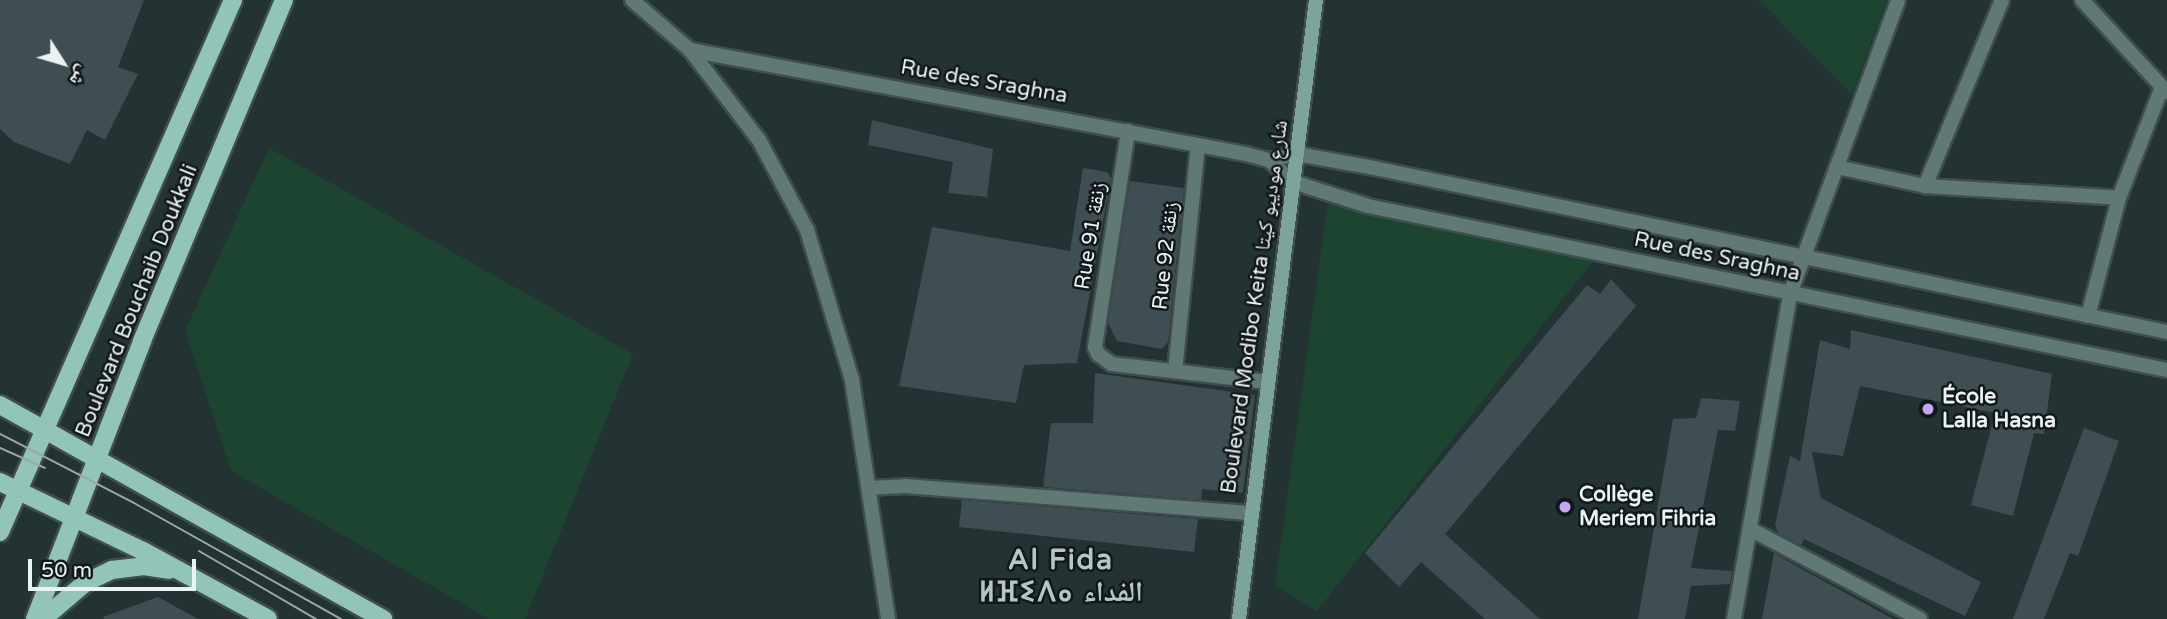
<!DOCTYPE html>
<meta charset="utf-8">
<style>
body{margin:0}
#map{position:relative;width:2167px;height:619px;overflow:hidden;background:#233233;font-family:"Varela Round","Noto Naskh Arabic","Noto Sans Tifinagh",sans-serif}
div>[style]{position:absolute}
.green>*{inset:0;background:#1d4431}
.building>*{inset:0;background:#3f4e52}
.roads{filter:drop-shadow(2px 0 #3f4d4e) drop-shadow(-2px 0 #3f4d4e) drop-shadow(0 2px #3f4d4e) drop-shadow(0 -2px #3f4d4e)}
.minor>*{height:14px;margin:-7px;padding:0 7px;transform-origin:7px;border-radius:7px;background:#617974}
.tertiary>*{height:14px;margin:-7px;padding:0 7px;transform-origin:7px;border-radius:7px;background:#617974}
.secondary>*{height:14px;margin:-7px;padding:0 7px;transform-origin:7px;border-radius:7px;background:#7da49c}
.primary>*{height:18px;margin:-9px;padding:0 9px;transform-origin:9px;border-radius:9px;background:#92c4ba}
.tram>*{height:2px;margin:-1px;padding:0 1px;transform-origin:1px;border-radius:1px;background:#9ca8a9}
.dots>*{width:19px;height:19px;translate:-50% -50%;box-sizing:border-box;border:4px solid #121819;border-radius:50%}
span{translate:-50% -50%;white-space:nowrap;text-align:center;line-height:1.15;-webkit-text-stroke:5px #121819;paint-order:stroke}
.street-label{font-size:21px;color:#eaf3f4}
.poi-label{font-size:21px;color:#eaf3f4;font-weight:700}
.left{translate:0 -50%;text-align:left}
.district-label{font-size:28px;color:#b4c6c7;font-weight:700;letter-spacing:2px}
.north{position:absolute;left:28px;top:28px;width:70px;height:70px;-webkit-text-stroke:5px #121819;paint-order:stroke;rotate:127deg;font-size:19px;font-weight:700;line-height:28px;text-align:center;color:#eaf3f4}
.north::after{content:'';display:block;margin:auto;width:24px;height:32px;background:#eaf3f4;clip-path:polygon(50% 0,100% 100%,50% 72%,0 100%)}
.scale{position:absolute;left:28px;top:559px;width:168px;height:32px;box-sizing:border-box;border:4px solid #eaf3f4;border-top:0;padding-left:9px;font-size:21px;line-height:24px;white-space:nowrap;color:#eaf3f4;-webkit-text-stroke:5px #121819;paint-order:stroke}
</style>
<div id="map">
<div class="green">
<i style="clip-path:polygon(1759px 0,1887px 0,1852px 94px)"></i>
<i style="clip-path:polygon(269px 148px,633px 354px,525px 619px,489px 619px,231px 471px,185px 331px)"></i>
<i style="clip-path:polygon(1328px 202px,1593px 261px,1317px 611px,1275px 585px)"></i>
</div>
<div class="building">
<i style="clip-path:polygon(0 0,144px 0,118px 67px,138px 74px,105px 140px,87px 130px,70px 164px,14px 142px,0 129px)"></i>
<i style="clip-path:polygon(872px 120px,993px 149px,987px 197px,948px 193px,953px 162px,868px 145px)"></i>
<i style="clip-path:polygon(1083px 168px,1107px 172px,1111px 178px,1077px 363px,1024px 365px,1016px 403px,899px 386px,932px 227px,1070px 251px)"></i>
<i style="clip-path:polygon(1130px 181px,1184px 188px,1168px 342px,1162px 349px,1117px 341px,1108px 323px)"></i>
<i style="clip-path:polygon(1611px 279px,1636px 306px,1445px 534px,1540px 619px,1485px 619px,1421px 562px,1399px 587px,1365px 553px,1587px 285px,1600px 294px)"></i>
<i style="clip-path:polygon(1851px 330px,2052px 374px,2044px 434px,2034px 433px,2013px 516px,1971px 505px,1995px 413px,1860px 386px,1843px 456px,1812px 452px,1821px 498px,1981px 582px,1965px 616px,1804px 539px,1801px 545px,1778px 533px,1775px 525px,1790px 456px,1800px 461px,1820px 340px,1850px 349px)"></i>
<i style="clip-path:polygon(1095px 373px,1255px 395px,1243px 493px,1202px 489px,1201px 500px,1043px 487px,1051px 423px,1093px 423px)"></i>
<i style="clip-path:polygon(1701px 398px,1740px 401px,1735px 431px,1718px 430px,1691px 568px,1732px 571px,1730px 584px,1691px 586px,1685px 619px,1638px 619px,1673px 419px,1696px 418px)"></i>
<i style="clip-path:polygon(2084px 428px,2119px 441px,2078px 556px,2070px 553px,2044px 619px,2013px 619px)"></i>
<i style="clip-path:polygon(962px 500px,1198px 519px,1194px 552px,959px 527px)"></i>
<i style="clip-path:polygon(1774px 553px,1791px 563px,1893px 619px,1762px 619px)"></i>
<i style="clip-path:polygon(158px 597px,198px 619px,104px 619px,103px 617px)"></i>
</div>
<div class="roads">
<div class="minor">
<i style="left:2082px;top:0;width:125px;rotate:47.3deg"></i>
<i style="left:1128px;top:131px;width:219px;rotate:98.7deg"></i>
<i style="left:1095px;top:347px;width:8px;rotate:67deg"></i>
<i style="left:1098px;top:354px;width:17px;rotate:36deg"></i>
<i style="left:1112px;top:364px;width:156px;rotate:6.6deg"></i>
<i style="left:1837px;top:167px;width:90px;rotate:12.2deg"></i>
<i style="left:1925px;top:186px;width:194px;rotate:3.5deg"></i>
<i style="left:1925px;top:186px;width:201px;rotate:-67.5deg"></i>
<i style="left:2088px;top:316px;width:122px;rotate:-75.3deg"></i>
<i style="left:2119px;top:198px;width:119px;rotate:-68.8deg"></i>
<i style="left:1175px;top:371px;width:226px;rotate:-84.2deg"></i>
<i style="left:869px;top:488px;width:36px;rotate:-3deg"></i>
<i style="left:905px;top:486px;width:345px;rotate:4.5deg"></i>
<i style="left:1752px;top:530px;width:190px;rotate:27.9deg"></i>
<i style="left:1734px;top:619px;width:330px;rotate:-80.2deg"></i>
<i style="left:1790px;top:294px;width:313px;rotate:-69.8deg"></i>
</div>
<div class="tertiary">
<i style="left:632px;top:0;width:77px;rotate:40.8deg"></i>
<i style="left:690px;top:50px;width:113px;rotate:52.5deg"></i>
<i style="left:759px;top:140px;width:102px;rotate:61.9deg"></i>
<i style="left:807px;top:230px;width:157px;rotate:73.3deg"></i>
<i style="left:852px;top:380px;width:242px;rotate:81.4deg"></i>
<i style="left:690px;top:50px;width:566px;rotate:10.59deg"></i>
<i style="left:1246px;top:154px;width:24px;rotate:15deg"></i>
<i style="left:1269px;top:160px;width:33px;rotate:43deg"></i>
<i style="left:1293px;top:182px;width:79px;rotate:17.7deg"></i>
<i style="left:1368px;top:206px;width:816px;rotate:11.6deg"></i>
<i style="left:1269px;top:160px;width:29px;rotate:-12deg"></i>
<i style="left:1297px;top:154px;width:78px;rotate:10.3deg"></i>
<i style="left:1374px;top:168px;width:810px;rotate:11.68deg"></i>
</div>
<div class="secondary">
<i style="left:1239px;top:619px;width:624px;rotate:-82.91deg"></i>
</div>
<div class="primary">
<i style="left:0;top:405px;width:439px;rotate:29.2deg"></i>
<i style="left:0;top:482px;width:159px;rotate:25.8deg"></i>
<i style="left:143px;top:551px;width:142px;rotate:28.5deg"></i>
<i style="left:0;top:532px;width:581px;rotate:-66.35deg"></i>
<i style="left:35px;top:619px;width:298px;rotate:-68.9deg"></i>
<i style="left:142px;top:341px;width:369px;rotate:-67.4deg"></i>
<i style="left:43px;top:619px;width:55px;rotate:-40.6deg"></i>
<i style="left:85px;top:583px;width:30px;rotate:-26deg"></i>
<i style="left:112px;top:570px;width:32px;rotate:-7deg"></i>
<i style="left:144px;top:566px;width:25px;rotate:9deg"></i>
</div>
</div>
<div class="tram">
<i style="left:0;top:434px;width:151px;rotate:27.2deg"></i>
<i style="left:134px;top:503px;width:237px;rotate:29.3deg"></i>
<i style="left:0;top:448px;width:49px;rotate:24deg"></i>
<i style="left:199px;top:551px;width:135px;rotate:30.2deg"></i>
</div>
<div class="dots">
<i style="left:1928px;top:409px;background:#c4a7f1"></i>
<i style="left:1565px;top:507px;background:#c4a7f1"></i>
</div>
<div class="street-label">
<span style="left:984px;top:82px;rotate:10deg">Rue des Sraghna</span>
<span style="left:1091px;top:236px;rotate:-81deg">Rue 91 زنقة</span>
<span style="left:1166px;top:256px;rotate:-84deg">Rue 92 زنقة</span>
<span style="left:1717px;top:257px;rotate:12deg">Rue des Sraghna</span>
<span style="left:137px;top:301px;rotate:-68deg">Boulevard Bouchaib Doukkali</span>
<span style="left:1255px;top:307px;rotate:-82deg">Boulevard Modibo Keita شارع موديبو كيتا</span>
</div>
<div class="poi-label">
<span class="left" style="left:1942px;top:409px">École<br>Lalla Hasna</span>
<span class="left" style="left:1579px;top:507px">Collège<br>Meriem Fihria</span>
</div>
<div class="district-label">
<span style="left:1061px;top:576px">Al Fida<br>ⵍⴼⵉⴷⴰ الفداء</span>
</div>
<div class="north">ش</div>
<div class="scale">50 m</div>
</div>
